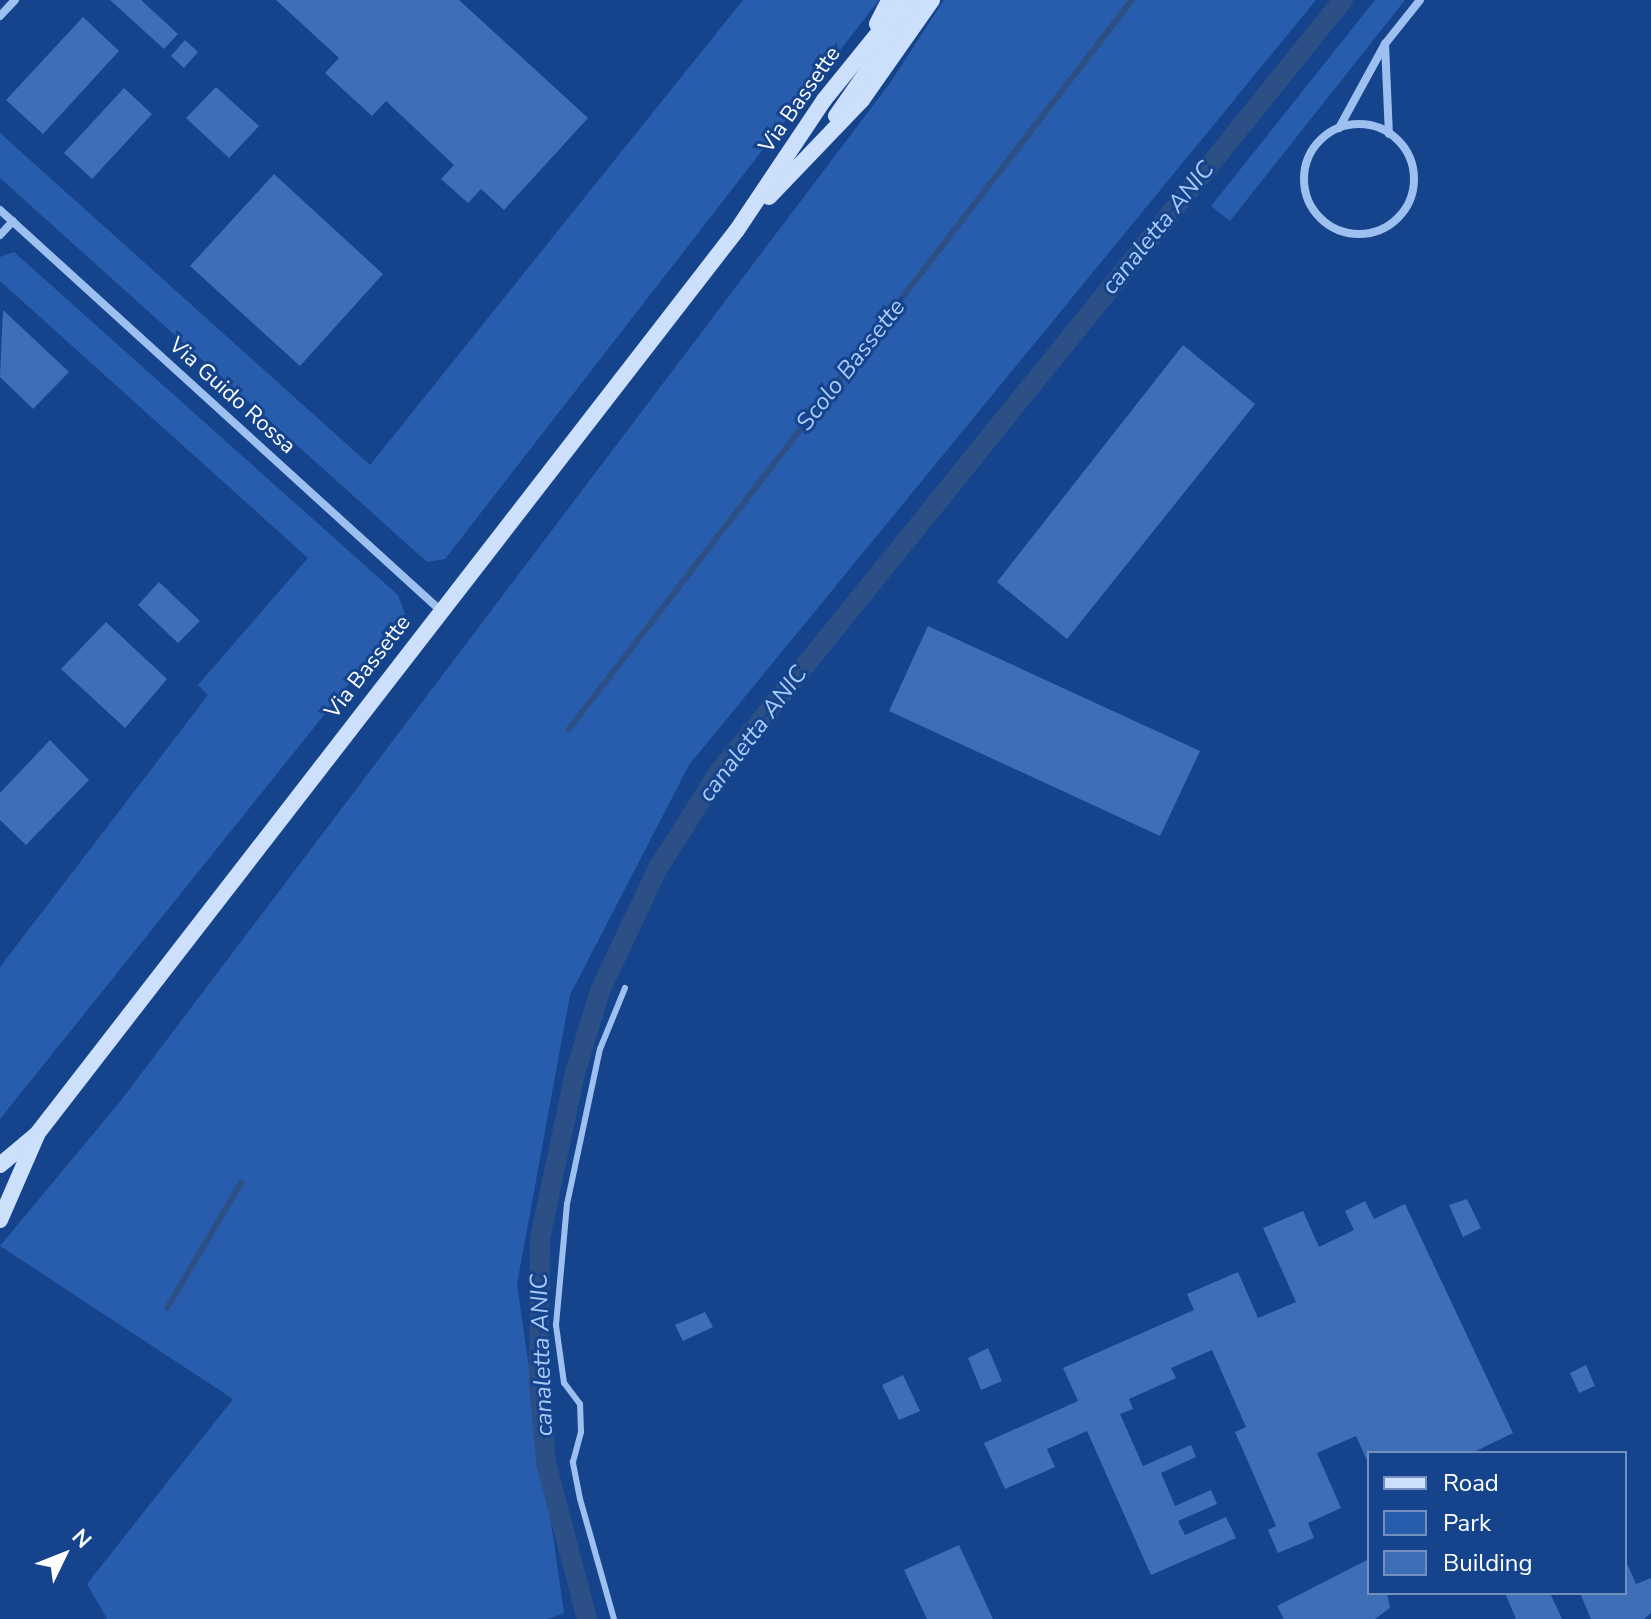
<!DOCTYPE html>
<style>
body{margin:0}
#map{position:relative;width:1651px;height:1619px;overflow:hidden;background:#15448d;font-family:"Nunito Sans",sans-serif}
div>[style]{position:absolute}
.green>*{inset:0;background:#275dac}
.stream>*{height:6px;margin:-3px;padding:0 3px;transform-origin:3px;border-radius:3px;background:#2c5085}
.canal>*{height:20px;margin:-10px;padding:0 10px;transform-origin:10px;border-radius:10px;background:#2c5085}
.building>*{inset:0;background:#3d6eb6}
.service>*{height:6px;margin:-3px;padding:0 3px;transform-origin:3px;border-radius:3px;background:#9ec0f0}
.minor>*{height:8px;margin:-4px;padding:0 4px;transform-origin:4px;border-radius:4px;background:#9ec0f0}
.minor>.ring{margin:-4px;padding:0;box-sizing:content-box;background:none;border:8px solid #9ec0f0;border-radius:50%}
.secondary>*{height:16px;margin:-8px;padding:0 8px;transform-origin:8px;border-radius:8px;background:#ccdffb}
span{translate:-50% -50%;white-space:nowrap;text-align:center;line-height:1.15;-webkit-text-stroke:6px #15448d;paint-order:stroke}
.street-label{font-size:22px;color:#fff}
.water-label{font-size:24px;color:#aacaf7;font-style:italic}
.legend{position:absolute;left:1367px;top:1451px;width:260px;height:144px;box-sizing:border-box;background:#15448d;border:2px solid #738fbb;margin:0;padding:10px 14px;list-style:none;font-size:24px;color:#fff}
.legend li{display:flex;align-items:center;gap:16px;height:40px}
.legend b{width:40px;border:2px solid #738fbb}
.north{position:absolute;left:24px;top:1515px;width:80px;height:80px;-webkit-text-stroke:6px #15448d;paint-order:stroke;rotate:47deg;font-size:22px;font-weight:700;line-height:32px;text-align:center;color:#fff}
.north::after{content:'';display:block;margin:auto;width:28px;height:36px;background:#fff;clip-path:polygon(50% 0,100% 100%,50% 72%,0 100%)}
</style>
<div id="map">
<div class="green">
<i style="clip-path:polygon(743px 0,879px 0,445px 559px,427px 562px,0 178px,0 133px,370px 465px)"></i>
<i style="clip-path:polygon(944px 0,1316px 0,689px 765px,570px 995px,517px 1284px,564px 1613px,548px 1619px,107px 1619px,87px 1584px,233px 1399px,0 1246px,119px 1103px,890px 83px)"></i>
<i style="clip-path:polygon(1375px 0,1405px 0,1230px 221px,1211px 206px)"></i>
<i style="clip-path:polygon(14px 252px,398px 595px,405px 614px,0 1119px,0 967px,208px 695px,198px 685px,308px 558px,0 281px,0 257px)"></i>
</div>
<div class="stream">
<i style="left:569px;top:729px;width:921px;rotate:-52.32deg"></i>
<i style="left:167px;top:1308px;width:145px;rotate:-59.4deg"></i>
</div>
<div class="canal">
<i style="left:587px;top:1619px;width:161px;rotate:-104.7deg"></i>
<i style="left:546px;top:1463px;width:82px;rotate:-94.9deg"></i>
<i style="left:539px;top:1381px;width:142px;rotate:-89.6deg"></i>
<i style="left:540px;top:1239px;width:170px;rotate:-78.1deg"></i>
<i style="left:575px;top:1073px;width:86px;rotate:-73deg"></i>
<i style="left:600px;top:991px;width:71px;rotate:-64.9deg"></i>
<i style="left:630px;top:927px;width:65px;rotate:-64.6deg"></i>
<i style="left:658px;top:868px;width:114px;rotate:-57.6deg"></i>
<i style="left:719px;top:772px;width:993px;rotate:-51.05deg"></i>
</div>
<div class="building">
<i style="clip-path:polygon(110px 0,141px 0,178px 34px,164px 49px)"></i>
<i style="clip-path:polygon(276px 0,459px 0,588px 118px,504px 210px,481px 189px,468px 203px,441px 179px,454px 165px,386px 101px,372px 116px,325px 73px,339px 58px)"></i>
<i style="clip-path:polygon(83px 17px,119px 51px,43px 134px,6px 100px)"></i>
<i style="clip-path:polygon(185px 40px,198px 52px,184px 68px,171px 56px)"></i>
<i style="clip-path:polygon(216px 87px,259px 126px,229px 158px,186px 118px)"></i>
<i style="clip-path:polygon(124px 88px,152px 114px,92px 179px,64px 153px)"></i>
<i style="clip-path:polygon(274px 174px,383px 274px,300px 366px,190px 266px)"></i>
<i style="clip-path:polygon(3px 310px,69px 372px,33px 409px,0 377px)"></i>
<i style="clip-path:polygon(1183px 345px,1255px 404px,1067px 639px,997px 582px)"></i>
<i style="clip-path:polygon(159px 582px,200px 621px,178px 643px,138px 605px)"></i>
<i style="clip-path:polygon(106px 622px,167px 679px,125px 728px,61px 669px)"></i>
<i style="clip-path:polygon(928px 626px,1200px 751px,1160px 836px,889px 711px)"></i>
<i style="clip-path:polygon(50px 740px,89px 780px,26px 845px,0 820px,0 793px)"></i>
<i style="clip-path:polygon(1467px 1199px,1481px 1228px,1463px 1237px,1449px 1205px)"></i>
<i style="clip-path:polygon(1365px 1201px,1374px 1219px,1405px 1204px,1513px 1433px,1472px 1453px,1369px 1453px,1369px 1465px,1356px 1436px,1317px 1453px,1341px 1508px,1308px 1523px,1314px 1538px,1278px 1553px,1268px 1530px,1276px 1526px,1235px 1432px,1246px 1427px,1212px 1350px,1171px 1368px,1176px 1378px,1129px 1399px,1133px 1409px,1120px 1414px,1143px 1466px,1191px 1445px,1196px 1457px,1161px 1473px,1175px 1506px,1211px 1490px,1217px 1504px,1178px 1521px,1185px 1535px,1226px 1517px,1236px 1538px,1151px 1575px,1087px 1431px,1047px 1449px,1055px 1467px,1005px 1489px,984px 1443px,1078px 1401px,1063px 1368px,1194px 1310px,1187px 1294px,1238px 1272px,1258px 1318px,1296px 1302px,1263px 1228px,1303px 1211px,1319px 1247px,1354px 1230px,1345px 1211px)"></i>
<i style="clip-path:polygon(705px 1312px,713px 1327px,683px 1341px,675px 1325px)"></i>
<i style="clip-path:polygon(988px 1348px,1002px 1381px,981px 1390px,968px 1358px)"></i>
<i style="clip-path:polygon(1586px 1365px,1595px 1386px,1579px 1393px,1570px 1373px)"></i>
<i style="clip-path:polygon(903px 1375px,920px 1411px,899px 1420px,882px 1385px)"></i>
<i style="clip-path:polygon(959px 1545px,993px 1619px,927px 1619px,904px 1570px)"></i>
<i style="clip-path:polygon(1369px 1559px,1369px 1593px,1387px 1593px,1390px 1608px,1375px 1619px,1284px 1619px,1277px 1606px)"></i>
<i style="clip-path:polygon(1625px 1559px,1636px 1584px,1651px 1578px,1651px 1613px,1644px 1619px,1591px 1619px,1580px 1593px,1625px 1593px)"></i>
<i style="clip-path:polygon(1505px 1593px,1550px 1593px,1562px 1619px,1516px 1619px)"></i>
</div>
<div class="service">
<i style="left:614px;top:1619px;width:125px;rotate:-105.8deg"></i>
<i style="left:580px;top:1499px;width:38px;rotate:-101deg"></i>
<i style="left:573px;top:1462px;width:31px;rotate:-75deg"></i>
<i style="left:581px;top:1432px;width:28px;rotate:-92deg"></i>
<i style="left:580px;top:1404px;width:26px;rotate:-127deg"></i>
<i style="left:564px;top:1383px;width:59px;rotate:-97.9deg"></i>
<i style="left:556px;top:1325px;width:121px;rotate:-84.8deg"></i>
<i style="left:567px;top:1204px;width:158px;rotate:-78deg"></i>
<i style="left:600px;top:1049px;width:66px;rotate:-67.7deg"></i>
</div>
<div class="minor">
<i style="left:0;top:16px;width:22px;rotate:-47deg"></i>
<i style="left:1385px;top:44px;width:90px;rotate:87.5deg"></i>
<i class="ring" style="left:1304px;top:124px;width:102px;height:102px"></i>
<i style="left:1339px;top:128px;width:96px;rotate:-61.3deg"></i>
<i style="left:1385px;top:44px;width:56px;rotate:-51.5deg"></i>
<i style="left:0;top:210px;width:595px;rotate:42.27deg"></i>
<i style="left:0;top:235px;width:19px;rotate:-47deg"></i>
</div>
<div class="secondary">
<i style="left:877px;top:24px;width:27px;rotate:-63deg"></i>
<i style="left:836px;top:116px;width:141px;rotate:-55.1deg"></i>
<i style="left:769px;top:197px;width:134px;rotate:-46.2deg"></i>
<i style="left:862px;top:100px;width:122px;rotate:-55deg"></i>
<i style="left:0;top:1165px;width:48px;rotate:-40deg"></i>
<i style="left:37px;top:1134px;width:1143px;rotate:-52.25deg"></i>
<i style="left:737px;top:230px;width:156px;rotate:-56.2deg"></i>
<i style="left:824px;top:100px;width:129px;rotate:-51deg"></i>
<i style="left:0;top:1220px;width:93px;rotate:-66.5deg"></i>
</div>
<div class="street-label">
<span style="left:800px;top:100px;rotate:-55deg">Via Bassette</span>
<span style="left:232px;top:396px;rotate:42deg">Via Guido Rossa</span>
<span style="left:368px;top:667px;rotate:-52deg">Via Bassette</span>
</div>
<div class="water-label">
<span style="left:1158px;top:228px;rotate:-51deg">canaletta ANIC</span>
<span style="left:851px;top:365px;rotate:-52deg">Scolo Bassette</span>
<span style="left:753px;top:734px;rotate:-53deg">canaletta ANIC</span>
<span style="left:542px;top:1355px;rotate:-92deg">canaletta ANIC</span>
</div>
<ul class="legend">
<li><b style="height:10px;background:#ccdffb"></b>Road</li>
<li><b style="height:22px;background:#275dac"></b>Park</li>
<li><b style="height:22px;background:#3d6eb6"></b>Building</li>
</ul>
<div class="north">N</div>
</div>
